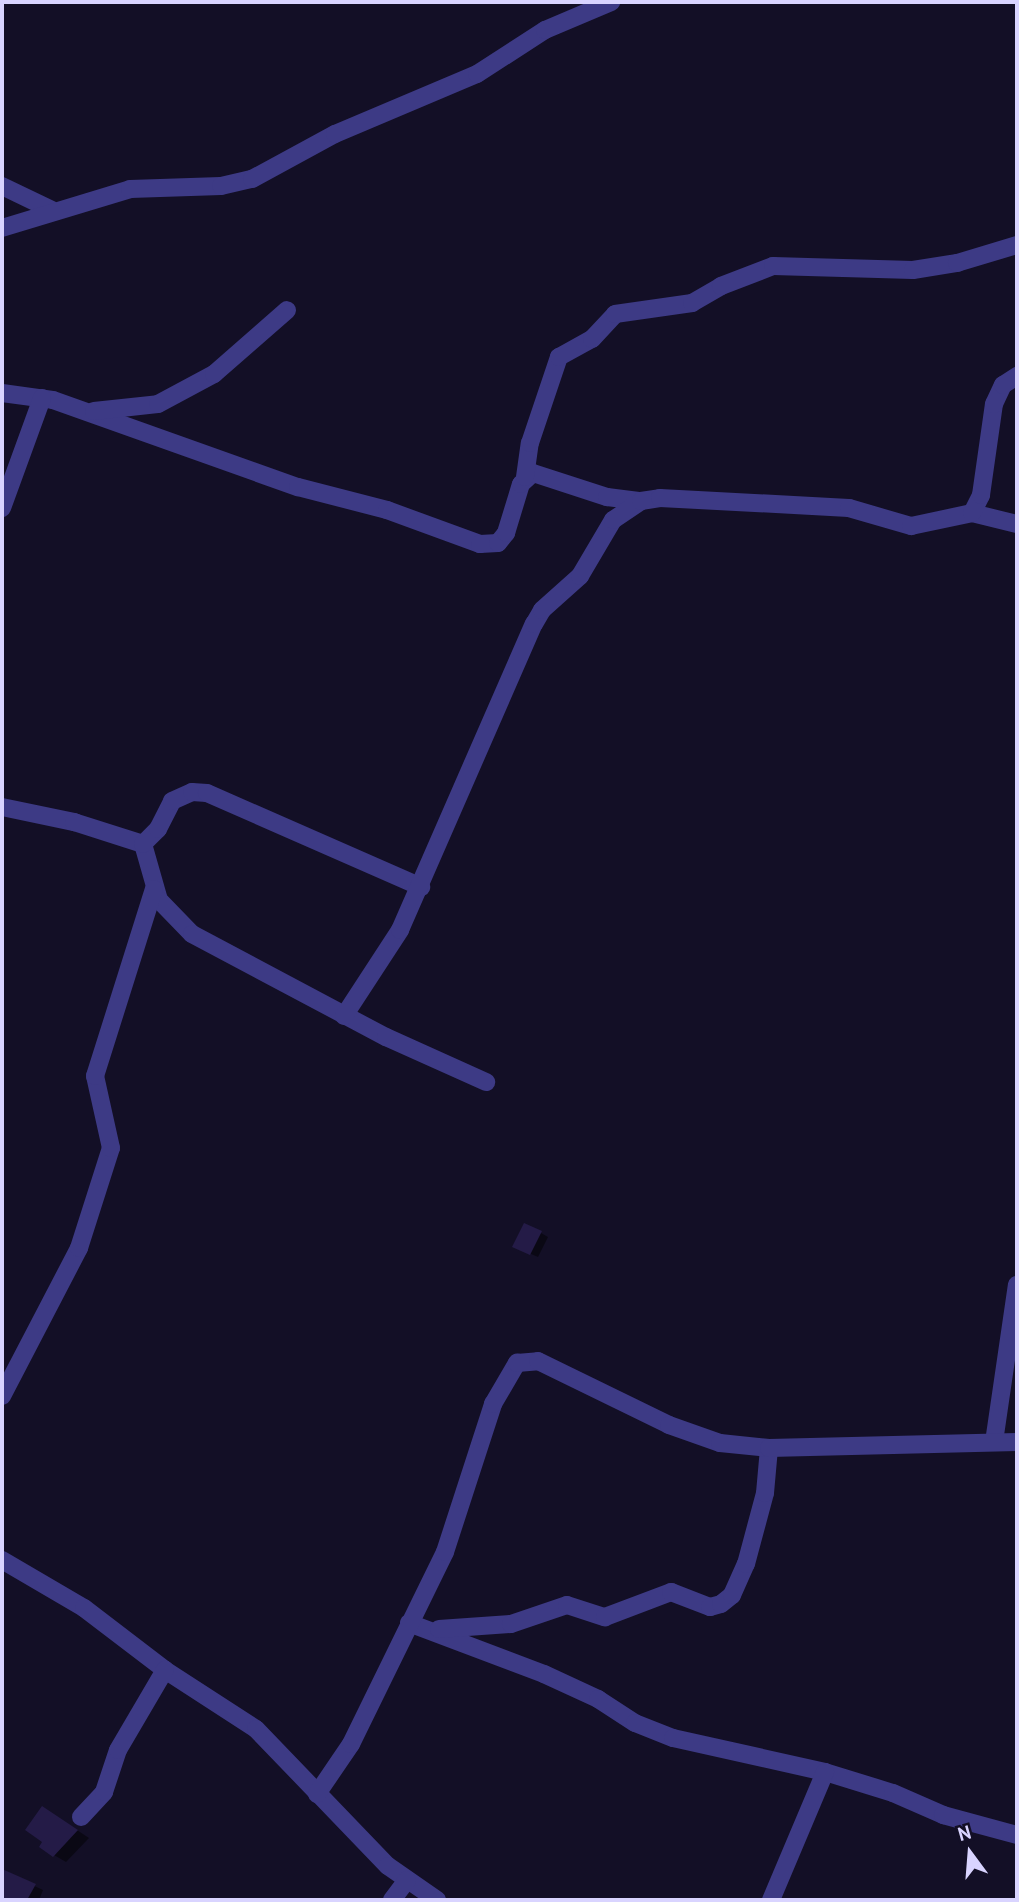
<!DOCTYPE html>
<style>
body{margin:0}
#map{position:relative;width:1019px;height:1902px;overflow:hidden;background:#130f26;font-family:"PT Sans",sans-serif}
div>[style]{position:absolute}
.shadow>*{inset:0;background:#0007}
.building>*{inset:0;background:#241b47}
.minor>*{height:18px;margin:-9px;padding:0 9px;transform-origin:9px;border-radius:9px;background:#3d3a85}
span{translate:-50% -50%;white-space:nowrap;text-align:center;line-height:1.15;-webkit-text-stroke:5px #130f26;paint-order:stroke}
.frame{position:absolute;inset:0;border:4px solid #d9d4ff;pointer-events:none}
.north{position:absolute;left:935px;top:1818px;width:70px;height:70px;-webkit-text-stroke:5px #130f26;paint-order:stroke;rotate:344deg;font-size:19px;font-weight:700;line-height:28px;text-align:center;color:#d9d4ff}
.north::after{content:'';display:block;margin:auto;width:24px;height:32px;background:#d9d4ff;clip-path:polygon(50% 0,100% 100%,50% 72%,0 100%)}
</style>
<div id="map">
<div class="shadow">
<i style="clip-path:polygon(541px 1233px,548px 1237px,538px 1257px,522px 1250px)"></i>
<i style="clip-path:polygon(54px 1815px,89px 1838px,66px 1862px,54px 1855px)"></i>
<i style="clip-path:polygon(2px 1871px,43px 1890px,39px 1900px,2px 1899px)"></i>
</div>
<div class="building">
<i style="clip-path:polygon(524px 1223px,542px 1231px,530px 1255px,512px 1247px)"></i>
<i style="clip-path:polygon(42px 1806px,78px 1830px,53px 1857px,39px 1847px,42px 1842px,25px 1830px)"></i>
<i style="clip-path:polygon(2px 1869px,36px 1884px,27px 1900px,2px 1900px)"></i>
</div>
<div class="minor">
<i style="left:2px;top:186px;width:55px;rotate:25.6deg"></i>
<i style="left:2px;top:228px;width:134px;rotate:-16.9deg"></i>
<i style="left:130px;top:189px;width:91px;rotate:-1.9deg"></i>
<i style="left:221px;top:186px;width:32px;rotate:-13deg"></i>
<i style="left:252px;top:179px;width:94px;rotate:-28.5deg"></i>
<i style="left:335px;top:134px;width:154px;rotate:-22.9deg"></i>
<i style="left:477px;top:74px;width:81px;rotate:-32.9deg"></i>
<i style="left:545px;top:30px;width:72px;rotate:-23deg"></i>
<i style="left:2px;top:393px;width:51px;rotate:7.8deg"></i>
<i style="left:53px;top:400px;width:260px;rotate:19.6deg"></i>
<i style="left:298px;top:487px;width:92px;rotate:14.5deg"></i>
<i style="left:387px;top:510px;width:99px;rotate:20.1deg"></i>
<i style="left:480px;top:544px;width:18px;rotate:-3deg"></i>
<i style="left:498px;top:543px;width:13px;rotate:-51deg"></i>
<i style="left:506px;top:533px;width:51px;rotate:-73deg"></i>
<i style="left:521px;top:484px;width:16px;rotate:-43deg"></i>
<i style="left:533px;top:473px;width:78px;rotate:18deg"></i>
<i style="left:607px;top:497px;width:34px;rotate:7deg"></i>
<i style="left:94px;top:411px;width:64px;rotate:-6.2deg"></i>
<i style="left:158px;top:404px;width:64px;rotate:-28.2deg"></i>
<i style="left:214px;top:374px;width:97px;rotate:-41.2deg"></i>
<i style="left:525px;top:477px;width:34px;rotate:-82deg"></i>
<i style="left:530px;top:443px;width:91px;rotate:-71.4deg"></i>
<i style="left:559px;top:357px;width:38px;rotate:-29deg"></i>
<i style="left:592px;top:339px;width:34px;rotate:-47deg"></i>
<i style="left:615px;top:314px;width:78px;rotate:-8.1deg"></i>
<i style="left:692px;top:303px;width:34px;rotate:-30deg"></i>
<i style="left:721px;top:286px;width:56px;rotate:-21deg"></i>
<i style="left:773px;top:266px;width:140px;rotate:1.6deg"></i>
<i style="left:913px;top:270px;width:45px;rotate:-9deg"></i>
<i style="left:957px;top:263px;width:63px;rotate:-16.7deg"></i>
<i style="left:2px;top:508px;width:117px;rotate:-70deg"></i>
<i style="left:972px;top:513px;width:46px;rotate:13.7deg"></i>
<i style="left:2px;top:807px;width:74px;rotate:11.8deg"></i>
<i style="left:74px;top:822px;width:72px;rotate:17.7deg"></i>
<i style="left:143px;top:844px;width:58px;rotate:74.1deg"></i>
<i style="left:159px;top:900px;width:47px;rotate:45.9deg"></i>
<i style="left:192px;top:934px;width:220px;rotate:28deg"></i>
<i style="left:386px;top:1037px;width:110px;rotate:24.2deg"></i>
<i style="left:143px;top:844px;width:21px;rotate:-45deg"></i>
<i style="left:158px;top:829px;width:31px;rotate:-63deg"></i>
<i style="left:172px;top:801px;width:22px;rotate:-24deg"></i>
<i style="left:192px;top:792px;width:15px;rotate:4deg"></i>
<i style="left:207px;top:793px;width:234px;rotate:23.7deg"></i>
<i style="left:344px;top:1016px;width:103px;rotate:-56.9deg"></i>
<i style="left:400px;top:930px;width:334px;rotate:-66.4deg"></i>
<i style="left:534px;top:624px;width:16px;rotate:-60deg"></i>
<i style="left:542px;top:610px;width:51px;rotate:-41.8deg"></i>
<i style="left:580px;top:576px;width:65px;rotate:-59.5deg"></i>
<i style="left:613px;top:520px;width:34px;rotate:-34deg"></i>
<i style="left:641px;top:501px;width:19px;rotate:-9deg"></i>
<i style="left:660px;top:498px;width:189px;rotate:3deg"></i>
<i style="left:849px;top:508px;width:65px;rotate:16.2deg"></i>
<i style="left:911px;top:526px;width:62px;rotate:-12deg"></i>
<i style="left:972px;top:513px;width:20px;rotate:-63deg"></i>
<i style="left:981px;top:495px;width:92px;rotate:-81.9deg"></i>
<i style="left:994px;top:404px;width:21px;rotate:-65deg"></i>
<i style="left:1003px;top:385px;width:17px;rotate:-33deg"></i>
<i style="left:2px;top:1396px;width:167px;rotate:-62.5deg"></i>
<i style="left:79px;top:1248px;width:105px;rotate:-72.3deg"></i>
<i style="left:111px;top:1148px;width:74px;rotate:-102.5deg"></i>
<i style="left:95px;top:1076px;width:196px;rotate:-72.5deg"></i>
<i style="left:994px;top:1442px;width:159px;rotate:-81.7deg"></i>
<i style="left:2px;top:1560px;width:95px;rotate:30.3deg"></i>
<i style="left:84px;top:1608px;width:102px;rotate:37.4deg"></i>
<i style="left:165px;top:1670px;width:108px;rotate:33deg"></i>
<i style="left:256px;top:1729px;width:190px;rotate:46.1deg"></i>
<i style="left:388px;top:1866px;width:60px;rotate:34.8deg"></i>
<i style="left:409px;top:1623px;width:144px;rotate:20.7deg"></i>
<i style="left:544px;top:1674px;width:60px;rotate:24.8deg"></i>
<i style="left:598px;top:1699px;width:44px;rotate:33deg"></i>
<i style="left:635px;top:1723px;width:41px;rotate:21.5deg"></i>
<i style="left:673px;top:1738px;width:156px;rotate:12.6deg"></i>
<i style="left:825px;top:1772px;width:71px;rotate:17.2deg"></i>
<i style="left:893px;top:1793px;width:55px;rotate:23.7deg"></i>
<i style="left:943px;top:1815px;width:77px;rotate:15.1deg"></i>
<i style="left:439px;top:1629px;width:72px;rotate:-4deg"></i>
<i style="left:511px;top:1624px;width:59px;rotate:-18.7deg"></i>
<i style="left:567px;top:1605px;width:40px;rotate:18deg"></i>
<i style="left:605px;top:1617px;width:71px;rotate:-20.7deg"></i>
<i style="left:671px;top:1592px;width:42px;rotate:21deg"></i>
<i style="left:710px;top:1607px;width:11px;rotate:-15deg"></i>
<i style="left:721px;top:1604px;width:14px;rotate:-39deg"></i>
<i style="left:732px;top:1595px;width:34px;rotate:-66deg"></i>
<i style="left:746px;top:1564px;width:73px;rotate:-75deg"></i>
<i style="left:765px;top:1493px;width:45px;rotate:-84.9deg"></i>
<i style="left:317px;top:1794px;width:60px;rotate:-55.8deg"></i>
<i style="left:351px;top:1744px;width:214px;rotate:-63.9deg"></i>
<i style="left:445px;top:1552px;width:156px;rotate:-72deg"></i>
<i style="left:493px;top:1404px;width:48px;rotate:-59.7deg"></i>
<i style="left:517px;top:1363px;width:21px;rotate:-5deg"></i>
<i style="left:538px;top:1361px;width:146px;rotate:26deg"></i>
<i style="left:669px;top:1425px;width:54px;rotate:19.4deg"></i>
<i style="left:720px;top:1443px;width:49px;rotate:5.8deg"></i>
<i style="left:769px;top:1448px;width:248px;rotate:-1.4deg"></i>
<i style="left:81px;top:1817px;width:34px;rotate:-47deg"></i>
<i style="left:104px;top:1792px;width:44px;rotate:-71.6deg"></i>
<i style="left:118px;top:1750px;width:93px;rotate:-59.6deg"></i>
<i style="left:392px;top:1900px;width:25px;rotate:-53deg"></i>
<i style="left:771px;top:1900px;width:139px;rotate:-67.1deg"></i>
</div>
<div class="frame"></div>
<div class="north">N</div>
</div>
